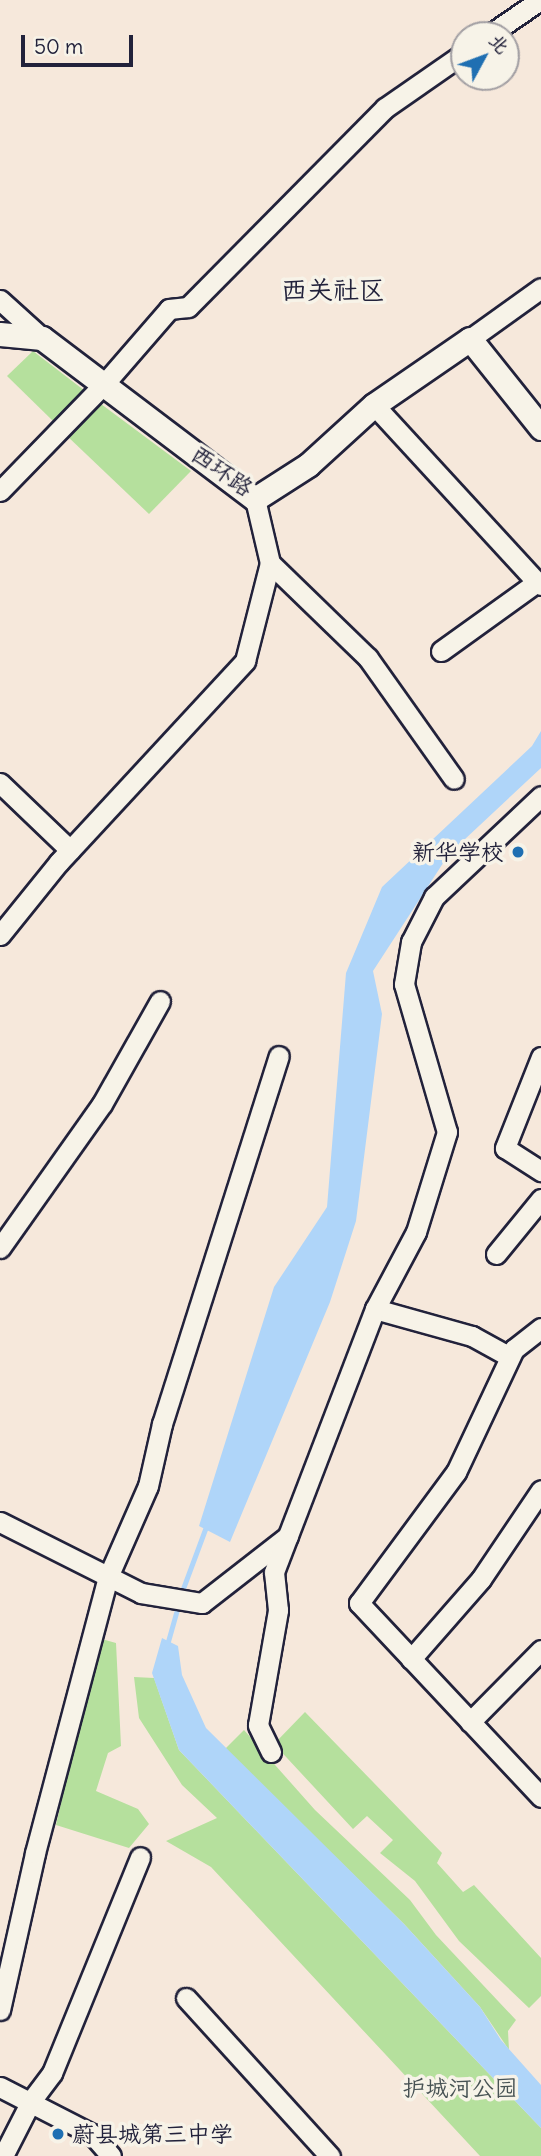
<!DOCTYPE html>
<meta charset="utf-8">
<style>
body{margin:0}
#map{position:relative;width:541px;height:2156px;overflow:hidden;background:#f6e8db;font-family:Delius,"LXGW WenKai TC",sans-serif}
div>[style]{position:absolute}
.green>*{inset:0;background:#b5e09d}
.water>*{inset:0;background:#afd5f9}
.stream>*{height:4.5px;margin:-2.25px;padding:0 2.25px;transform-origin:2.25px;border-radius:2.25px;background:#afd5f9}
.roads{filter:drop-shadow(2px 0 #22223b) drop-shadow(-2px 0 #22223b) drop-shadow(0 2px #22223b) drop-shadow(0 -2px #22223b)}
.minor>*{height:19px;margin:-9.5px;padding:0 9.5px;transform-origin:9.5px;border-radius:9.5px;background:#f7f3e8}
.major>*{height:23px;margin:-11.5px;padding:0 11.5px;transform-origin:11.5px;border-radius:11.5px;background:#f7f3e8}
.dots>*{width:19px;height:19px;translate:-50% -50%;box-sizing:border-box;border:4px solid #f7f3e8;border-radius:50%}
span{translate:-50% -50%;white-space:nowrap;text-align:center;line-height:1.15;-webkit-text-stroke:7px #f7f3e8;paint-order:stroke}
.street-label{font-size:23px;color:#22223b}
.poi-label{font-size:23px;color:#22223b}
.right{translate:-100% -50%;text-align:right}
.left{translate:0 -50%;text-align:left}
.park-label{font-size:23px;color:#475254}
.quarter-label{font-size:26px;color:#22223b}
.north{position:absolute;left:450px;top:21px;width:70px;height:70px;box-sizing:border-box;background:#f7f3e8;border:2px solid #a29fa3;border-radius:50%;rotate:49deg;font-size:19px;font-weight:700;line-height:28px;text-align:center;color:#22223b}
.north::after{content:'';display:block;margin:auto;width:24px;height:32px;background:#1f6fb2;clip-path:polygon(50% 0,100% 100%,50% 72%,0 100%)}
.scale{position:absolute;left:21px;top:35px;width:112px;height:32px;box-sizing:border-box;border:4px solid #22223b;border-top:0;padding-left:9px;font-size:21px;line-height:24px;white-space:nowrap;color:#22223b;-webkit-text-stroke:5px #f7f3e8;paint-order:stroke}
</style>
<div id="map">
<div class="green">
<i style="clip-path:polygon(33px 351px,85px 391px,54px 422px,7px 376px)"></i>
<i style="clip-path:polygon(97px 401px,191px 471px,149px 514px,65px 434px)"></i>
<i style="clip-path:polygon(98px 1638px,116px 1643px,121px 1746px,108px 1753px,96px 1791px,138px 1809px,149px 1824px,129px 1848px,56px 1825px)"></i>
<i style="clip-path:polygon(134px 1677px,154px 1678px,179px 1750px,541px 2128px,541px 2156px,480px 2156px,211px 1867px,166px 1841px,217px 1818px,182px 1785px,139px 1718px)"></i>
<i style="clip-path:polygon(305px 1712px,442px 1853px,437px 1863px,463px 1892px,474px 1885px,541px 1958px,541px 1996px,529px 2008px,459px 1941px,415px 1881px,380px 1853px,393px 1840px,367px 1816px,353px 1829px,274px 1744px)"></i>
<i style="clip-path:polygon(244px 1730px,315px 1810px,410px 1900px,436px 1935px,516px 2020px,508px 2031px,509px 2050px,480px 2007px,404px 1924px,225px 1749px)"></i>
</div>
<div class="water">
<i style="clip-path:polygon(541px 731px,541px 768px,449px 854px,373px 971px,382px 1014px,356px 1221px,330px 1302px,230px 1542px,199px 1526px,274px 1287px,327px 1207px,346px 973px,382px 887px,532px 746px)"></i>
<i style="clip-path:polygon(162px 1638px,178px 1646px,182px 1675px,206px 1728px,404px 1924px,480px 2007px,501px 2040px,541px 2085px,541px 2128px,179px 1750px,152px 1673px)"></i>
</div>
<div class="stream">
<i style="left:181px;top:1594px;width:75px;rotate:-69.6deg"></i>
<i style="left:167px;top:1645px;width:41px;rotate:-74.2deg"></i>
</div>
<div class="roads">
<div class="minor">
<i style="left:489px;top:35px;width:62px;rotate:-34.5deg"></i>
<i style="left:0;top:300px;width:57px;rotate:42.1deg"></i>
<i style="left:470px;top:339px;width:87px;rotate:-35.7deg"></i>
<i style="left:374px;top:405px;width:241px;rotate:47.4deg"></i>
<i style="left:0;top:491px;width:151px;rotate:-45.8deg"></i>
<i style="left:105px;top:383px;width:98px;rotate:-49.1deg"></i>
<i style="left:169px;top:309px;width:19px;rotate:-6deg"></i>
<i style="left:188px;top:307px;width:280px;rotate:-45.3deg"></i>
<i style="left:385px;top:108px;width:96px;rotate:-34.8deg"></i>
<i style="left:270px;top:563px;width:136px;rotate:44.1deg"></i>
<i style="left:368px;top:658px;width:148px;rotate:54.6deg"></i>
<i style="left:441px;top:651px;width:118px;rotate:-35.7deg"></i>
<i style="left:537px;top:582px;width:5px;rotate:37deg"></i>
<i style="left:0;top:783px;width:97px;rotate:43.7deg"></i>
<i style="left:0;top:935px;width:94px;rotate:-51.1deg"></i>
<i style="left:59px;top:862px;width:274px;rotate:-47.2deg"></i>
<i style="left:245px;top:661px;width:101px;rotate:-75.7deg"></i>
<i style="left:270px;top:563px;width:66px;rotate:-103.2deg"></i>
<i style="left:541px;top:1057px;width:98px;rotate:111.6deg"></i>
<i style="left:505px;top:1148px;width:43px;rotate:32.6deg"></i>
<i style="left:0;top:1248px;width:176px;rotate:-54.7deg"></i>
<i style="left:102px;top:1104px;width:118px;rotate:-60.6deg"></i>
<i style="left:496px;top:1254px;width:71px;rotate:-50.7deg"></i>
<i style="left:375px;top:1309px;width:101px;rotate:15.6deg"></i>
<i style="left:472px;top:1336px;width:43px;rotate:28.9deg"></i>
<i style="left:541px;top:1328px;width:34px;rotate:142deg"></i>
<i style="left:514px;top:1349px;width:136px;rotate:115.2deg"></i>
<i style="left:456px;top:1472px;width:163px;rotate:126.5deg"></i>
<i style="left:359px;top:1603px;width:266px;rotate:46.8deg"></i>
<i style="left:0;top:1522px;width:158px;rotate:26.7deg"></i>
<i style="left:141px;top:1593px;width:62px;rotate:9.3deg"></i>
<i style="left:202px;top:1603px;width:109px;rotate:-37.9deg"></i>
<i style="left:411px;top:1659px;width:106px;rotate:-48.8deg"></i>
<i style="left:481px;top:1579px;width:107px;rotate:-56deg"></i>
<i style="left:470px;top:1722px;width:101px;rotate:-45.4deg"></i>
<i style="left:271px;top:1752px;width:30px;rotate:-116deg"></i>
<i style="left:258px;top:1725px;width:117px;rotate:-80.1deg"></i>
<i style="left:278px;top:1610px;width:38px;rotate:-96deg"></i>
<i style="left:274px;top:1572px;width:282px;rotate:-69deg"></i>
<i style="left:375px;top:1309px;width:87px;rotate:-62deg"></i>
<i style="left:416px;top:1232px;width:105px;rotate:-72.8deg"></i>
<i style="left:447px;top:1132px;width:154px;rotate:-106.2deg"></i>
<i style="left:404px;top:984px;width:43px;rotate:-80.5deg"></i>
<i style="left:411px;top:942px;width:51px;rotate:-62.9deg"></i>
<i style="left:434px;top:897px;width:147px;rotate:-43.3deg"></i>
<i style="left:186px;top:1998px;width:214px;rotate:47.7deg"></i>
<i style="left:0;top:2010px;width:161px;rotate:-77.4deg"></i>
<i style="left:35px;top:1853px;width:285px;rotate:-75.2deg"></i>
<i style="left:108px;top:1577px;width:99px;rotate:-66.3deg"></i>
<i style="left:148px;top:1486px;width:64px;rotate:-77.3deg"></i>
<i style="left:162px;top:1424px;width:386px;rotate:-72.4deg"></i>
<i style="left:0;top:2087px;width:103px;rotate:27.1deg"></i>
<i style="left:92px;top:2134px;width:29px;rotate:49deg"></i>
<i style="left:3px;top:2156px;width:62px;rotate:-63deg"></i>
<i style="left:31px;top:2101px;width:35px;rotate:-53deg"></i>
<i style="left:52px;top:2073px;width:233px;rotate:-67.8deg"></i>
</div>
<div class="major">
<i style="left:0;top:334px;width:42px;rotate:5.4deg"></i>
<i style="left:42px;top:338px;width:267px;rotate:37.1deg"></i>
<i style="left:255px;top:499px;width:63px;rotate:-32.7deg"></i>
<i style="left:308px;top:465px;width:89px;rotate:-42.3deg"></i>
<i style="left:374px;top:405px;width:116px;rotate:-34.5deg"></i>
<i style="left:470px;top:339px;width:114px;rotate:51.4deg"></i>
</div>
</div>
<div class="dots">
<i style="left:518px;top:852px;background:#1f6fb2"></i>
<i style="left:58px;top:2134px;background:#1f6fb2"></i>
</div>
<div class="street-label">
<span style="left:222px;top:471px;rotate:35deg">西环路</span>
</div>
<div class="poi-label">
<span class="right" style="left:504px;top:852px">新华学校</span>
<span class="left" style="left:72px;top:2134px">蔚县城第三中学</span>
</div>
<div class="park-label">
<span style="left:460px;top:2088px">护城河公园</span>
</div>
<div class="quarter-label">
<span style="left:333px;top:290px">西关社区</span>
</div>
<div class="north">北</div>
<div class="scale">50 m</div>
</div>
